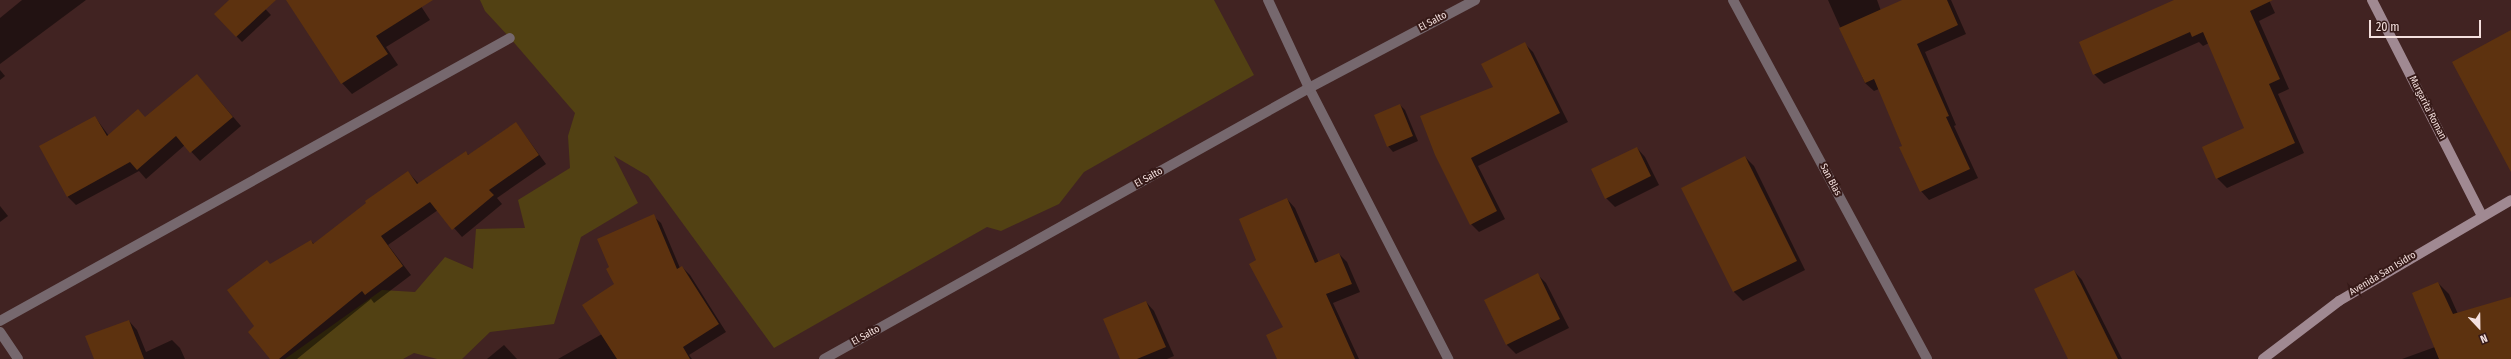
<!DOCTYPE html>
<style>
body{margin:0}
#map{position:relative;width:2511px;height:359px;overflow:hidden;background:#412322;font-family:"Fira Sans Condensed",sans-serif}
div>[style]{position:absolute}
.green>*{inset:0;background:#524113}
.shadow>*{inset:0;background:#0007}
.building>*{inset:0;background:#5d320f}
.street>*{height:10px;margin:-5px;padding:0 5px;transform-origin:5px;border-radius:5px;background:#76686e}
.secondary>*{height:10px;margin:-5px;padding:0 5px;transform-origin:5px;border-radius:5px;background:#a08992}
span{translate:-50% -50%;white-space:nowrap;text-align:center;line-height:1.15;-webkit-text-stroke:4px #361a18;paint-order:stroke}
.street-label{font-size:10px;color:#f4e0de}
.north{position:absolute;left:2459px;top:307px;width:40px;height:40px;-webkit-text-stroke:3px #361a18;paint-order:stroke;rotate:158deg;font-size:11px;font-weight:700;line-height:16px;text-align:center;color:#f4e0de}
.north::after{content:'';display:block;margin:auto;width:14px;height:18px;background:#f4e0de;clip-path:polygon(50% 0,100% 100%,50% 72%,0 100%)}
.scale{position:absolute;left:2369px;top:20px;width:112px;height:18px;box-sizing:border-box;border:2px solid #f4e0de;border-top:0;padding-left:5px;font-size:12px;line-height:14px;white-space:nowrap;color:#f4e0de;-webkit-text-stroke:3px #361a18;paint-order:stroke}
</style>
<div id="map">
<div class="green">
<i style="clip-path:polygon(480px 0,1214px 0,1254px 75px,1084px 172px,1059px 204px,1001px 231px,987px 227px,774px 348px,648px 176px,614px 156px,638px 203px,581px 237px,554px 324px,490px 332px,462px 359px,437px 359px,414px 353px,403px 359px,285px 359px,382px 290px,415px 292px,445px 257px,473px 269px,476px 229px,525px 228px,518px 200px,570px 168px,568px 136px,575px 113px,510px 38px,485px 11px)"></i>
</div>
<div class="shadow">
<i style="clip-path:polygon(86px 0,0 64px,0 18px,22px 0)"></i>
<i style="clip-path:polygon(230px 0,257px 0,271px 15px,242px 42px,215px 14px)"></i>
<i style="clip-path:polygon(300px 0,417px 0,430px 20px,386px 47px,398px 65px,352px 94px,342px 83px)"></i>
<i style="clip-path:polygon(1828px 0,1877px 0,1881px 11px,1905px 0,1951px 0,1966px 34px,1925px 52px,1956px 125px,1954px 126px,1978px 178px,1929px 200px,1921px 191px,1879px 89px,1874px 91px,1865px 83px)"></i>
<i style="clip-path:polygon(2176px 0,2269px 0,2275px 13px,2259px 21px,2289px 89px,2278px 94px,2304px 153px,2227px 188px,2217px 178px,2245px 128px,2209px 43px,2203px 46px,2199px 42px,2104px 84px,2094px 74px)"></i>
<i style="clip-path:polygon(1524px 43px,1533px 52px,1568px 122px,1478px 166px,1505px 219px,1479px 232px,1471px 224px,1436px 154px,1494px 88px)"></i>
<i style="clip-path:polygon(0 70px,5px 76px,0 80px)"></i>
<i style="clip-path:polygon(197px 75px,241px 126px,200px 161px,185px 145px,146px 179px,139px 171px,76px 205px,67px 196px,95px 117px,109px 136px,146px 118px)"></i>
<i style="clip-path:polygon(1400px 105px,1405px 110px,1418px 141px,1393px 152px,1388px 146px)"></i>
<i style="clip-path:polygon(516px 123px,546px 164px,497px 198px,502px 204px,462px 237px,438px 210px,388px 245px,411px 275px,374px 303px,371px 299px,297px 359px,271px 359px,256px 327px,270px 265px,311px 241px,314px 244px,408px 172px,419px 184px,465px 152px,469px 155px)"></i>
<i style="clip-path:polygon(1637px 148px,1645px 157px,1659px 185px,1615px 207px,1606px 198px)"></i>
<i style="clip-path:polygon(1745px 157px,1754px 166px,1805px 270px,1743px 301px,1734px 292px,1682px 188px)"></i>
<i style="clip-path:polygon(1287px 199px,1295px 208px,1319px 263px,1339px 254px,1347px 262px,1360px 292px,1333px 303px,1359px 359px,1278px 359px,1285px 327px,1258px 260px)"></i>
<i style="clip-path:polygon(0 206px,8px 216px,0 222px)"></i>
<i style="clip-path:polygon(653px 216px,661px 223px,680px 268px,682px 267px,690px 275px,726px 332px,689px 355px,692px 359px,558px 359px,602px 334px,616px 285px)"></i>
<i style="clip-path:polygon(2074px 271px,2082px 280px,2122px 359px,2069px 359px)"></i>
<i style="clip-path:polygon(1537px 274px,1546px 283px,1569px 328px,1516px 354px,1507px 345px,1485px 301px)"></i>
<i style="clip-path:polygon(2438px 283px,2449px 294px,2458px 314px,2511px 300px,2511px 359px,2402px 359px,2435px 347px)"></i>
<i style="clip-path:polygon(1146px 302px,1154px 311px,1174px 356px,1167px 359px,1121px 359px)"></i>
<i style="clip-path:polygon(129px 321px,137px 330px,146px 352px,172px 340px,180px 348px,185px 359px,95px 359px)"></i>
<i style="clip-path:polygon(504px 345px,517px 359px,487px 359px)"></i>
</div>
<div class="building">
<i style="clip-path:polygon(229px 0,276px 0,236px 37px,214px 14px)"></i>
<i style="clip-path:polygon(286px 0,433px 0,376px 36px,388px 54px,341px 84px)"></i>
<i style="clip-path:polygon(1902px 0,1947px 0,1958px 25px,1917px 44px,1949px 116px,1946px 117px,1970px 169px,1920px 192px,1899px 147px,1902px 146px,1874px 79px,1865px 83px,1839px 28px)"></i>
<i style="clip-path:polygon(2174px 0,2273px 0,2250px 11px,2280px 79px,2269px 84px,2295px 143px,2216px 179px,2202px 147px,2244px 128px,2203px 32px,2192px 37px,2190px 32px,2093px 75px,2079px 42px)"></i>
<i style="clip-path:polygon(2511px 30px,2511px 172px,2452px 62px)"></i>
<i style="clip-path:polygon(1525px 42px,1560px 113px,1471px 158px,1497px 211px,1470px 225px,1435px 155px,1420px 116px,1493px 87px,1481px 64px)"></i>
<i style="clip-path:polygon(197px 74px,233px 117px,190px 153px,176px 136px,137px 170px,130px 162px,67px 197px,39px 146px,95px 116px,107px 136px,138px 109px,145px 117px)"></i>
<i style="clip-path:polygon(1400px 104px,1413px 136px,1387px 147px,1374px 115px)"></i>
<i style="clip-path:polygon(516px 122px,539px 155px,489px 190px,494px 195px,452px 230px,430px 202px,381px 236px,403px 266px,365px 295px,362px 291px,279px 359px,270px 359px,248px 332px,254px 326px,227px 290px,267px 260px,270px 264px,311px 240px,313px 244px,366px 203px,365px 201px,408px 171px,417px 184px,466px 151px,468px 155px)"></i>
<i style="clip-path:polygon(1637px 147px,1651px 176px,1605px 199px,1591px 169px)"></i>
<i style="clip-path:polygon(1745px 156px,1797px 261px,1733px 292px,1681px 188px)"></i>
<i style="clip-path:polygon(1287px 198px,1315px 263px,1339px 253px,1352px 284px,1326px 294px,1355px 359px,1277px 359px,1266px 335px,1283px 327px,1249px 264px,1256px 260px,1239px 219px)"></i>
<i style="clip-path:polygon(654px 214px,677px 269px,682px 266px,719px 324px,683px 347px,690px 359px,617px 359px,582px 305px,614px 284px,606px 269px,609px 267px,597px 239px)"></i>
<i style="clip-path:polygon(2074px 270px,2118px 359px,2068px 359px,2034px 289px)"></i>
<i style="clip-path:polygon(1538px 273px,1560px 319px,1506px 345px,1484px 300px)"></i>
<i style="clip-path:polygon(2438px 282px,2453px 314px,2511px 297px,2511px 359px,2439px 359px,2412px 293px)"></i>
<i style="clip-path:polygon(1146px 301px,1166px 347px,1137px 359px,1120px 359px,1103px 319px)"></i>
<i style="clip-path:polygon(129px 320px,144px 359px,94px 359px,85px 336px)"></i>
</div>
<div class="street">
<i style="left:1268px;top:0;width:97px;rotate:65deg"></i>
<i style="left:1309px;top:88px;width:305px;rotate:62.8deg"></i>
<i style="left:1733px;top:0;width:408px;rotate:61.6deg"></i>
<i style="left:0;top:321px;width:583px;rotate:-29.03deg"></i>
<i style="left:0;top:332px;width:32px;rotate:56deg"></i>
<i style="left:824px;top:359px;width:556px;rotate:-29.19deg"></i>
<i style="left:1309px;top:88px;width:188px;rotate:-27.9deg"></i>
</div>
<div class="secondary">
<i style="left:2372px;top:0;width:242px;rotate:63deg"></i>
<i style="left:2263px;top:359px;width:96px;rotate:-37.3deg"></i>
<i style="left:2339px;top:301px;width:199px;rotate:-30.4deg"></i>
</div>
<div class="street-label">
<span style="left:1433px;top:22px;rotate:-28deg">El Salto</span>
<span style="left:2427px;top:108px;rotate:63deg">Margarita Roman</span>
<span style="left:1149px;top:178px;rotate:-29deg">El Salto</span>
<span style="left:1830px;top:180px;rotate:62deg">San Blas</span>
<span style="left:2383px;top:274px;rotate:-31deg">Avenida San Isidro</span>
<span style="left:866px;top:336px;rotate:-29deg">El Salto</span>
</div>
<div class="north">N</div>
<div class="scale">20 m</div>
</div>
